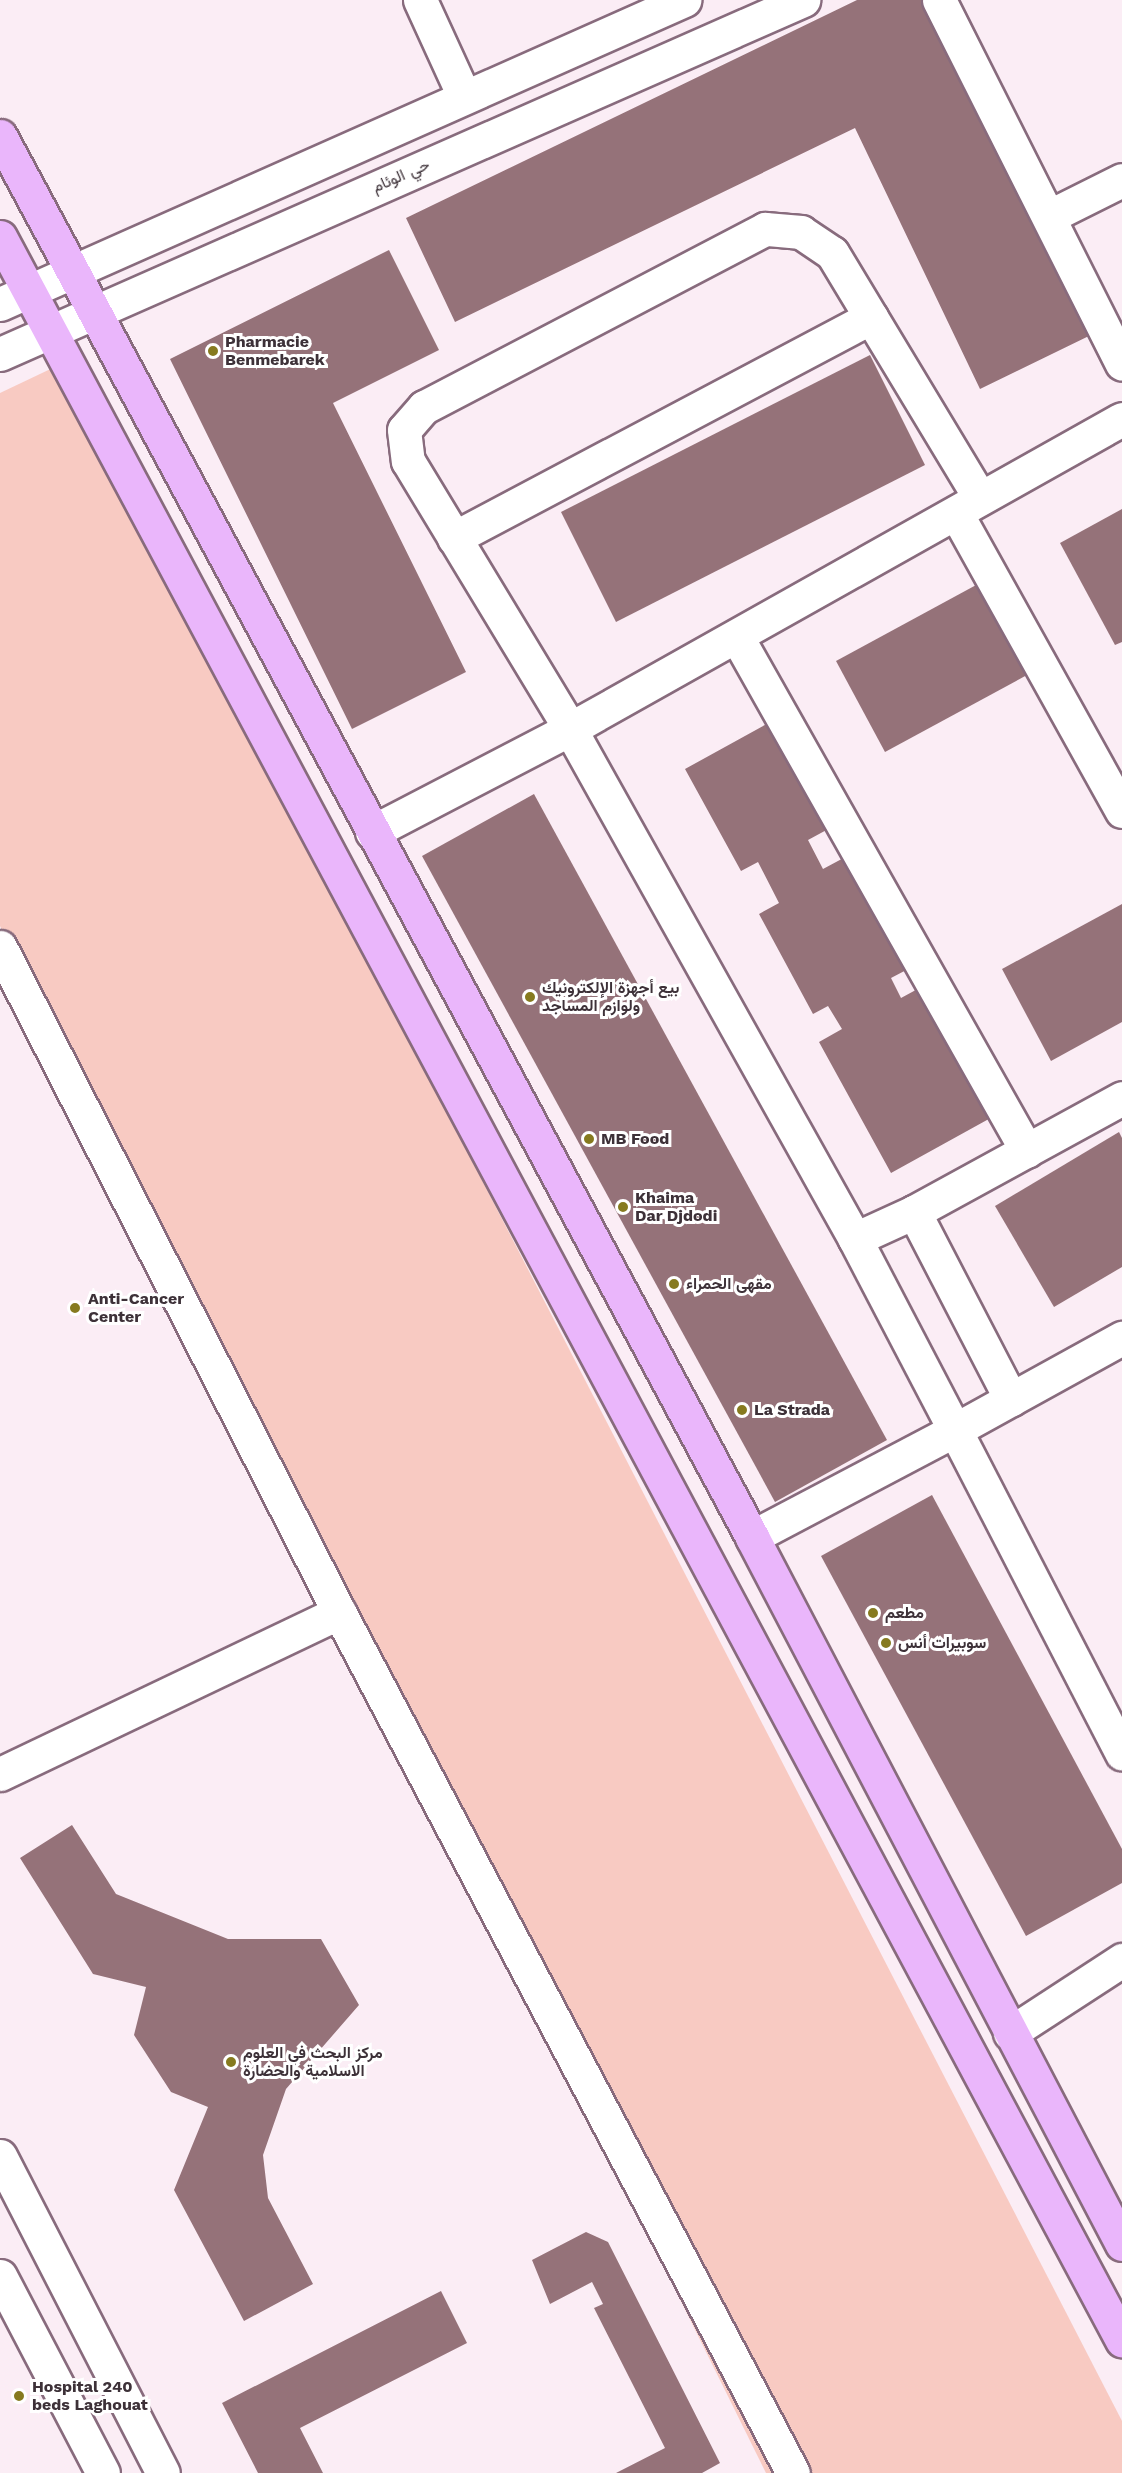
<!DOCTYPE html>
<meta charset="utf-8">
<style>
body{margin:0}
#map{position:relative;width:1122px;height:2473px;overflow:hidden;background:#fbedf5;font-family:"Work Sans",Vazirmatn,sans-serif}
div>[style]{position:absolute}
.green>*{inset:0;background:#f8cac2}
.building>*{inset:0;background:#957279}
.roads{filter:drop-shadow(2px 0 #886b7d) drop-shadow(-2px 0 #886b7d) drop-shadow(0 2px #886b7d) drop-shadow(0 -2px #886b7d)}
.minor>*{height:33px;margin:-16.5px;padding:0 16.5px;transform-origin:16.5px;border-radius:16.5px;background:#fff}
.major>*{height:33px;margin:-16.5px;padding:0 16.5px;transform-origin:16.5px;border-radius:16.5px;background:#eab6fb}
.dots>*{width:16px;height:16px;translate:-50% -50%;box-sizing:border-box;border:3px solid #fff;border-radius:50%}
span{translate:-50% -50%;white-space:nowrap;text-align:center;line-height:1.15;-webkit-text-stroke:6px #fff;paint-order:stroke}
.street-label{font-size:16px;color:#3d3138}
.poi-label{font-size:16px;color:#3d3138;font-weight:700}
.left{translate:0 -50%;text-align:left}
</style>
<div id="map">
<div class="green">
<i style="clip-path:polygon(61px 364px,1122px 2421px,1122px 2473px,766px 2473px,0 926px,0 393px)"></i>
</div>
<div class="building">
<i style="clip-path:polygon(857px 0,933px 0,1093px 334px,980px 389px,855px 128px,455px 322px,406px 218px)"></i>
<i style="clip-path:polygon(389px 250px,439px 350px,333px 403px,466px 672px,352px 729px,170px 359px)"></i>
<i style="clip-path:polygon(870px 355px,925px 465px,616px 622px,561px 512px)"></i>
<i style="clip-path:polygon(1122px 509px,1122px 642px,1115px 645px,1060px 543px)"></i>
<i style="clip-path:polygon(978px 584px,1027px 675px,885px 752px,836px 661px)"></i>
<i style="clip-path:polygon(774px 720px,832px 827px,808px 840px,823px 869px,851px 854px,912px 967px,891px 978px,901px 998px,925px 985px,996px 1115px,891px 1173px,819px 1042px,842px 1029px,828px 1006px,813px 1014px,759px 914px,779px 903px,758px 862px,741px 871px,685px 769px)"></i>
<i style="clip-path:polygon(534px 794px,887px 1440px,775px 1502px,422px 856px)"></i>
<i style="clip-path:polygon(1122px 904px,1122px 1022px,1051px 1061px,1002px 969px)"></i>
<i style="clip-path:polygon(1119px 1132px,1122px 1138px,1122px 1267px,1054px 1307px,995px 1206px)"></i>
<i style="clip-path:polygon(932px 1495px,1122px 1849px,1122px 1883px,1026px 1936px,821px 1556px)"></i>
<i style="clip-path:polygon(72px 1825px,116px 1894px,228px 1939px,321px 1939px,359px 2005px,286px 2089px,263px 2155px,268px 2198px,313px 2284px,244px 2321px,174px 2190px,208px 2107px,171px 2092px,134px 2035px,146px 1987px,93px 1974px,20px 1858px)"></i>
<i style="clip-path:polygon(586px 2232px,608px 2242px,720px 2463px,702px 2473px,616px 2473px,665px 2448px,594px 2308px,603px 2304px,592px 2282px,550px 2304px,532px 2260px)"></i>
<i style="clip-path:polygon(441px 2291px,467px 2343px,300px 2428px,323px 2473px,258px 2473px,222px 2403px)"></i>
</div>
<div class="roads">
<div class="minor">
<i style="left:420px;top:0;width:106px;rotate:65.4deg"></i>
<i style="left:939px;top:0;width:407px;rotate:63.3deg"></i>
<i style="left:1050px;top:216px;width:80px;rotate:-26.6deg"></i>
<i style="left:0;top:304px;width:749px;rotate:-23.96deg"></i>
<i style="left:0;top:354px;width:878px;rotate:-23.79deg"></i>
<i style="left:980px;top:498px;width:286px;rotate:-121.1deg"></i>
<i style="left:832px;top:253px;width:37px;rotate:-146deg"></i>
<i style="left:801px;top:232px;width:36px;rotate:-175deg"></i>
<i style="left:765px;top:229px;width:385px;rotate:152.4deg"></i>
<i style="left:424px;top:407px;width:30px;rotate:131deg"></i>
<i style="left:404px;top:430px;width:31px;rotate:83deg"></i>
<i style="left:408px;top:461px;width:313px;rotate:58.8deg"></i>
<i style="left:570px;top:729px;width:633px;rotate:-29.32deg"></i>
<i style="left:956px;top:513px;width:341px;rotate:60.9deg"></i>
<i style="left:454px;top:538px;width:472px;rotate:-27.9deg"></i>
<i style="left:737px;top:637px;width:590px;rotate:60.57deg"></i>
<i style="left:372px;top:832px;width:223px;rotate:-27.5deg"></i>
<i style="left:570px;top:729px;width:584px;rotate:60.8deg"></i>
<i style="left:855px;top:1239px;width:216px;rotate:62.4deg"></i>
<i style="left:955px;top:1430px;width:191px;rotate:-28.9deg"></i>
<i style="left:0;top:947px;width:746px;rotate:62.99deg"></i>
<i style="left:339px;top:1612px;width:973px;rotate:62.2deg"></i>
<i style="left:914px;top:1212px;width:211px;rotate:62.6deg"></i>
<i style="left:855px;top:1239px;width:65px;rotate:-24.6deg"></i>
<i style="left:914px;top:1212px;width:237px;rotate:-28.7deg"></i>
<i style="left:752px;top:1537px;width:229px;rotate:-27.8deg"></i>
<i style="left:955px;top:1430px;width:364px;rotate:62.7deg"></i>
<i style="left:0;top:1774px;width:376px;rotate:-25.5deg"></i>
<i style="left:1010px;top:2033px;width:134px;rotate:-33.1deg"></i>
<i style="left:0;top:2156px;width:356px;rotate:62.8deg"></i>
<i style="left:0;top:2276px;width:222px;rotate:62.4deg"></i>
</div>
<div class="major">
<i style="left:0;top:136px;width:1590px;rotate:61.77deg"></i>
<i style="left:752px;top:1537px;width:798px;rotate:62.38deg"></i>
<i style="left:0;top:237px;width:2384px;rotate:61.92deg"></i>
</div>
</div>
<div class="dots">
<i style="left:213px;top:351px;background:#867a1f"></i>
<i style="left:530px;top:997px;background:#867a1f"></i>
<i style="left:589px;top:1139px;background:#867a1f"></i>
<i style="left:623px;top:1207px;background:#867a1f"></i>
<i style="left:674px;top:1284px;background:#867a1f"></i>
<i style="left:75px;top:1308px;background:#867a1f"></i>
<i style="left:742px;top:1410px;background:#867a1f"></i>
<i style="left:873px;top:1613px;background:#867a1f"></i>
<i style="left:886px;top:1643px;background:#867a1f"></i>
<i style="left:231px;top:2062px;background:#867a1f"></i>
<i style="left:19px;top:2396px;background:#867a1f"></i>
</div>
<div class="street-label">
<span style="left:401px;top:176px;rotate:-24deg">حي الوئام</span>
</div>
<div class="poi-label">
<span class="left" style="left:225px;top:351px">Pharmacie<br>Benmebarek</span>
<span class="left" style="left:542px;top:997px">بيع أجهزة الإلكترونيك<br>ولوازم المساجد</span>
<span class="left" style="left:601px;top:1139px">MB Food</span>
<span class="left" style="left:635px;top:1207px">Khaima<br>Dar Djdodi</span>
<span class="left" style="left:686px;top:1284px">مقهى الحمراء</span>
<span class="left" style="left:88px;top:1308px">Anti-Cancer<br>Center</span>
<span class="left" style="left:754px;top:1410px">La Strada</span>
<span class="left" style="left:885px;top:1613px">مطعم</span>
<span class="left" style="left:898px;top:1643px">سوبيرات أنس</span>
<span class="left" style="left:243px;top:2062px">مركز البحث في العلوم<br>الاسلامية والحضارة</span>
<span class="left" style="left:32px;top:2396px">Hospital 240<br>beds Laghouat</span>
</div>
</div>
